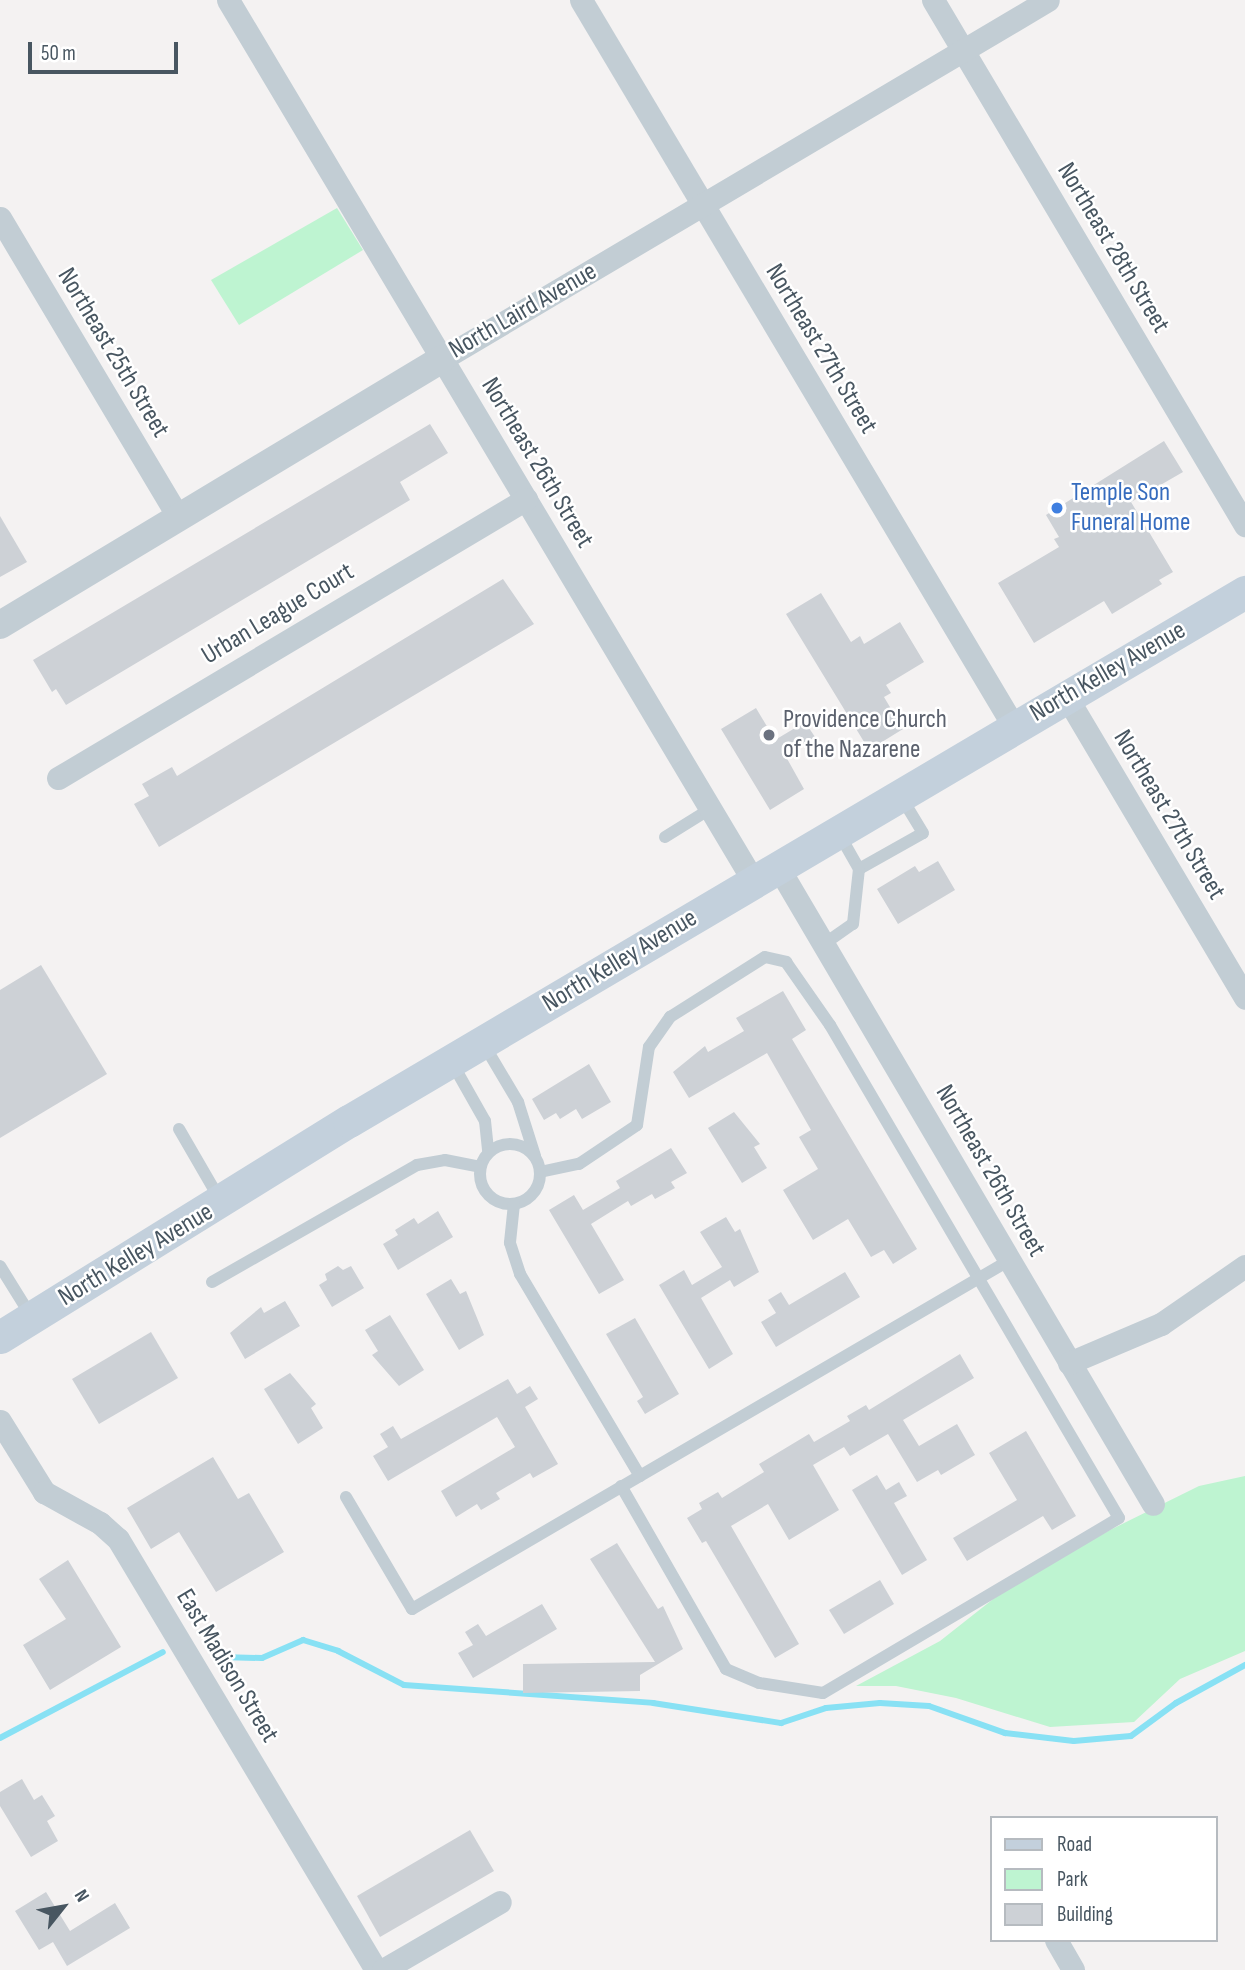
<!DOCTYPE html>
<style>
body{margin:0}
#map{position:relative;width:1245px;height:1970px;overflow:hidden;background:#f4f2f2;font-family:"Sofia Sans Condensed",sans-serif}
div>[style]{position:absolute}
.green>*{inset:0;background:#bef4d1}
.stream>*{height:6px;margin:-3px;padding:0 3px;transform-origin:3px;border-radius:3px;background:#88e1f4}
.building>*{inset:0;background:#cdd1d6}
.service>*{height:12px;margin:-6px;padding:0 6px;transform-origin:6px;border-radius:6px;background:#c2cdd4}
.service>.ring{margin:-6px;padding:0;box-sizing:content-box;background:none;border:12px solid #c2cdd4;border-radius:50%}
.minor>*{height:23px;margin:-11.5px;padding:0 11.5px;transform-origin:11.5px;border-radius:11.5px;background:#c2cdd4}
.tertiary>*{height:28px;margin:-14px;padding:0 14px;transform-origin:14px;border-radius:14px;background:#c2cdd4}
.secondary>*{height:33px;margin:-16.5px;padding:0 16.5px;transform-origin:16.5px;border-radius:16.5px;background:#c3d0dc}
.dots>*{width:19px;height:19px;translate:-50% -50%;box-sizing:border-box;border:4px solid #fff;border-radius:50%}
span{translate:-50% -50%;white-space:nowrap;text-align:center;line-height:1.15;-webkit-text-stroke:5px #fff;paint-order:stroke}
.street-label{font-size:26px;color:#485661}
.shop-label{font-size:26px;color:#366cbe}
.left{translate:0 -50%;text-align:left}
.worship-label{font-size:26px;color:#5b616d}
.legend{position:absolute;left:990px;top:1816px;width:228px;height:126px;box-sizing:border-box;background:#fff;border:2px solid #b6bbc0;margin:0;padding:9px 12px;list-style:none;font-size:21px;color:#485661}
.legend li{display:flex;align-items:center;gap:14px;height:35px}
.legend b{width:35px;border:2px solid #b6bbc0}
.north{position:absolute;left:28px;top:1872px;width:70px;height:70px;-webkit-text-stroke:5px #fff;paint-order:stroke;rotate:59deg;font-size:19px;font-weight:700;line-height:28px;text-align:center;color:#485661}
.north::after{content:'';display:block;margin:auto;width:24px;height:32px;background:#485661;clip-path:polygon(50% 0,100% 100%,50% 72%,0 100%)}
.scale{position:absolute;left:28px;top:42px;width:150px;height:32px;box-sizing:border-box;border:4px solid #485661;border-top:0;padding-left:9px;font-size:21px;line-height:24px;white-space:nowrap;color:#485661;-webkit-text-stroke:5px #fff;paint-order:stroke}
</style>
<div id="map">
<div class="green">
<i style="clip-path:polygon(337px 208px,363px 250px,239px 325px,211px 280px)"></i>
<i style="clip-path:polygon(1245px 1476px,1245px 1651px,1180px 1679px,1134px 1722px,1050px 1727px,956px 1698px,896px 1686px,856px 1686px,940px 1641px,1011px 1585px,1110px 1530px,1199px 1486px)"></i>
</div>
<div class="stream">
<i style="left:220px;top:1657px;width:42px;rotate:1.4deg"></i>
<i style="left:262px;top:1658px;width:45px;rotate:-23.7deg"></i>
<i style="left:303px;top:1640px;width:37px;rotate:17deg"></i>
<i style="left:338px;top:1651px;width:74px;rotate:27.3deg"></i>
<i style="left:404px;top:1685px;width:250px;rotate:4.1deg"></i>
<i style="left:653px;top:1703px;width:130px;rotate:8.9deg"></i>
<i style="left:781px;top:1723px;width:47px;rotate:-18.4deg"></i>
<i style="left:826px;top:1708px;width:54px;rotate:-5.3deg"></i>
<i style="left:880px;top:1703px;width:49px;rotate:3.5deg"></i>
<i style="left:929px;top:1706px;width:81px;rotate:19.6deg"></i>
<i style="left:1005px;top:1733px;width:69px;rotate:6.6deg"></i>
<i style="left:1074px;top:1741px;width:57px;rotate:-5deg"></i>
<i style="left:1131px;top:1736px;width:56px;rotate:-36.3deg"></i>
<i style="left:1176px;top:1703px;width:79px;rotate:-28.8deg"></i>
<i style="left:0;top:1738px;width:184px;rotate:-27.8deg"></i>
</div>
<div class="building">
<i style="clip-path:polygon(430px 424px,448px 453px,400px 482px,410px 500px,66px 705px,56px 689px,52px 692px,33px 660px)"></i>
<i style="clip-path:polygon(1164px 441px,1183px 472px,1131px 502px,1173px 572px,1159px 580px,1162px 584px,1112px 614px,1104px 601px,1034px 643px,998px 583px,1059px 547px,1054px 539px,1059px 537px,1046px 515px)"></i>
<i style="clip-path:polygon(0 516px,27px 562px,0 577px)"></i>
<i style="clip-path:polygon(503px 579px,534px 624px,159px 847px,134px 804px,149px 796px,142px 784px,172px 767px,177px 776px)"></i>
<i style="clip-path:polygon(821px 593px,851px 642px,860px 636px,864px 644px,900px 622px,924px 662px,886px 685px,891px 693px,884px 697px,903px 729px,869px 750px,786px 614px)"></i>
<i style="clip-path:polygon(756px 708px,775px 740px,805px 722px,815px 737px,785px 755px,804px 789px,770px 810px,721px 729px)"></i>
<i style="clip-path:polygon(938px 861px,955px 890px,898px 924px,877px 889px,915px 866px,919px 872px)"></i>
<i style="clip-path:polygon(41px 965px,107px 1074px,0 1138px,0 990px)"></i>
<i style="clip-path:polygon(783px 991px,806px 1030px,792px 1039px,917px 1249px,893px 1264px,884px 1250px,871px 1257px,848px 1219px,813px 1240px,783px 1190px,818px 1169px,799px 1137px,811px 1130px,767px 1053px,689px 1098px,673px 1072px,705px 1046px,708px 1052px,744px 1031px,736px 1018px)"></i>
<i style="clip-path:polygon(589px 1064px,611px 1102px,582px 1119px,576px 1109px,560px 1119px,556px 1113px,544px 1120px,532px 1099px)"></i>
<i style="clip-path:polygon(734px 1112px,760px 1144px,754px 1147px,767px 1168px,742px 1183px,708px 1128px)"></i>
<i style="clip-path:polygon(671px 1148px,687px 1173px,671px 1182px,675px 1188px,655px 1199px,652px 1194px,631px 1206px,628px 1201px,591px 1224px,624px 1280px,599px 1294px,549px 1210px,574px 1195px,583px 1210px,620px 1188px,616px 1181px)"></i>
<i style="clip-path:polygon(438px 1211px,453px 1237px,398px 1270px,383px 1244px,398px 1235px,395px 1230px,414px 1218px,418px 1224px)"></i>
<i style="clip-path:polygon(726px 1217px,735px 1232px,740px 1229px,759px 1272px,734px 1287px,730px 1280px,701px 1298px,733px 1354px,709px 1369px,659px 1285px,684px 1270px,692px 1285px,722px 1267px,700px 1232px)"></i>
<i style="clip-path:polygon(338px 1266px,343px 1270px,351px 1266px,364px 1288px,332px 1307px,319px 1285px,327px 1280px,325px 1274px)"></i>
<i style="clip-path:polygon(845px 1272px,860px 1297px,776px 1347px,761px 1322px,776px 1313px,768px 1300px,781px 1292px,789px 1305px)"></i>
<i style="clip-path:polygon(451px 1279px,460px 1294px,466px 1291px,484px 1335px,459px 1350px,426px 1294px)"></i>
<i style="clip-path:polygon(285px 1301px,300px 1326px,245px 1359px,230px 1333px,261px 1307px,264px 1313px)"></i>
<i style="clip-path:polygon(390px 1315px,424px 1370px,399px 1386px,372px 1355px,378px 1351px,365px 1330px)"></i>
<i style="clip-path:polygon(635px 1318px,679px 1394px,645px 1414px,637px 1401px,643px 1397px,606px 1334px)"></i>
<i style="clip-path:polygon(151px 1332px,178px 1378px,99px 1424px,72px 1379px)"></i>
<i style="clip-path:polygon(960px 1354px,974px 1378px,903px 1420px,919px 1446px,957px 1424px,975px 1455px,941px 1475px,938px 1470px,917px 1482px,888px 1434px,850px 1456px,844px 1447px,813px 1465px,839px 1510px,789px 1540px,768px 1504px,731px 1526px,799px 1644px,775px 1658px,706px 1541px,702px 1543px,687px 1518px,702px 1509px,699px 1503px,718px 1492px,722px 1498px,764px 1472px,759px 1464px,809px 1434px,814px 1442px,850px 1421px,847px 1416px,866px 1405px,869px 1410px)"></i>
<i style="clip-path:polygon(290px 1373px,316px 1404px,311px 1408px,323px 1428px,298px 1444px,264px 1389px)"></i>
<i style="clip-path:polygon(508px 1379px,517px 1394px,530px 1386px,538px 1399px,525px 1407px,558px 1464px,533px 1478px,530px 1473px,496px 1493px,500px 1499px,481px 1510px,477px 1504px,456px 1517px,441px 1491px,515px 1447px,497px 1417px,388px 1481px,373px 1456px,388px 1447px,380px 1434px,393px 1426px,401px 1439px)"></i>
<i style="clip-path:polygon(1026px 1431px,1076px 1516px,1052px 1530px,1043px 1516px,967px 1561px,953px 1538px,1017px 1500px,989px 1453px)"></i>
<i style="clip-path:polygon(213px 1457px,238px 1499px,249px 1493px,284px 1552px,216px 1592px,179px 1532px,151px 1549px,127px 1508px)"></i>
<i style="clip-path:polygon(877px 1475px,886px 1490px,899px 1482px,907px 1496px,894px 1503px,927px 1560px,902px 1575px,852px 1490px)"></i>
<i style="clip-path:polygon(617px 1543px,658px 1609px,663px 1606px,683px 1649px,640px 1675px,640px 1691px,523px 1693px,523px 1664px,655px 1662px,590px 1559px)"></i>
<i style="clip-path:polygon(68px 1560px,121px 1647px,50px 1690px,23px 1645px,66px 1619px,39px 1579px)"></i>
<i style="clip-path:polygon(880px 1580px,894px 1604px,844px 1634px,829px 1610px)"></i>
<i style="clip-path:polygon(542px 1604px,557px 1629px,473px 1678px,458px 1653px,473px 1645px,465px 1632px,478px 1624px,486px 1636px)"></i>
<i style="clip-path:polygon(22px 1779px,34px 1800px,42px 1795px,55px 1816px,47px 1821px,58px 1841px,31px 1857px,0 1806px,0 1792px)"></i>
<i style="clip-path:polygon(470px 1830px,494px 1871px,380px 1937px,357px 1896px)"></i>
<i style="clip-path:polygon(46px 1892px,70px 1931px,115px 1903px,130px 1928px,67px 1966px,53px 1942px,39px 1950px,15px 1911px)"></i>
</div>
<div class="service">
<i style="left:838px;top:832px;width:43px;rotate:60.4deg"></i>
<i style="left:859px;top:869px;width:73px;rotate:-29.4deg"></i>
<i style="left:923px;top:833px;width:44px;rotate:-121.2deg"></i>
<i style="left:665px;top:837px;width:53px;rotate:-31.9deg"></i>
<i style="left:824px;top:944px;width:35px;rotate:-35deg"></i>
<i style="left:853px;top:924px;width:55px;rotate:-83.8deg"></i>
<i style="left:483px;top:1043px;width:69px;rotate:59.3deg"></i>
<i style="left:518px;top:1102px;width:57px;rotate:72.5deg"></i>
<i style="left:451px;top:1061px;width:69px;rotate:60.5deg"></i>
<i style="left:485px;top:1121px;width:30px;rotate:84deg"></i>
<i style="left:179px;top:1129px;width:80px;rotate:59.9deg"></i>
<i class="ring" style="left:480px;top:1144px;width:48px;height:48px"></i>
<i style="left:540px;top:1172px;width:40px;rotate:-12deg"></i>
<i style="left:579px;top:1164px;width:70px;rotate:-33.9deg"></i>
<i style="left:637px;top:1125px;width:79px;rotate:-81.3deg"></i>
<i style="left:649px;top:1047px;width:37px;rotate:-55deg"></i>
<i style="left:670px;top:1017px;width:112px;rotate:-32.3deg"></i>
<i style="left:765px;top:957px;width:22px;rotate:13deg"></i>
<i style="left:786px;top:962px;width:77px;rotate:55.1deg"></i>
<i style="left:830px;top:1025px;width:571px;rotate:59.62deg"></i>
<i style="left:1119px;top:1518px;width:344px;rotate:149.4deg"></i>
<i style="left:823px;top:1693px;width:65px;rotate:-171.1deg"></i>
<i style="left:759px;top:1683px;width:36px;rotate:-157deg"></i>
<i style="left:726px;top:1669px;width:211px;rotate:-119.8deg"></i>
<i style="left:514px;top:1204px;width:39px;rotate:96deg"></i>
<i style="left:510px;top:1243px;width:33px;rotate:72deg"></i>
<i style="left:520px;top:1274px;width:235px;rotate:59.3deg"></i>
<i style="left:0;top:1266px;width:59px;rotate:58.2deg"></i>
<i style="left:212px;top:1282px;width:236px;rotate:-29.7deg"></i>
<i style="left:417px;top:1165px;width:28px;rotate:-10deg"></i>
<i style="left:445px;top:1160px;width:36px;rotate:11deg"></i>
<i style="left:346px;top:1497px;width:130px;rotate:59.5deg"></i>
<i style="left:412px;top:1609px;width:692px;rotate:-30.27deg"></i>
</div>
<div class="minor">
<i style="left:228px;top:0;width:1027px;rotate:59.19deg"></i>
<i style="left:581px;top:0;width:846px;rotate:59.22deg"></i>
<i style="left:933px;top:0;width:611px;rotate:59.28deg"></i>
<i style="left:0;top:218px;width:349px;rotate:59.2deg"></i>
<i style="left:442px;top:359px;width:704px;rotate:-30.64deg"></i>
<i style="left:1066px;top:696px;width:351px;rotate:59.3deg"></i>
<i style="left:58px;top:778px;width:545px;rotate:-30.8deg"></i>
<i style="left:778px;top:867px;width:739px;rotate:59.51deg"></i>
<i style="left:1069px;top:1363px;width:100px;rotate:-23deg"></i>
<i style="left:1161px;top:1324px;width:102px;rotate:-34.6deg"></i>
<i style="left:0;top:1421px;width:84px;rotate:58.2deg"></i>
<i style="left:44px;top:1492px;width:64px;rotate:29deg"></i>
<i style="left:100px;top:1523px;width:24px;rotate:42deg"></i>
<i style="left:118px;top:1539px;width:502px;rotate:59.09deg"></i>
<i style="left:1056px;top:1940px;width:34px;rotate:60deg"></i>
<i style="left:383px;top:1970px;width:135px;rotate:-30.2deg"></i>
</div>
<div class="tertiary">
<i style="left:0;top:625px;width:516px;rotate:-31.04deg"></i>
</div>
<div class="secondary">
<i style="left:0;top:1337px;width:410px;rotate:-31.8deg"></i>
<i style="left:349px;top:1121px;width:1041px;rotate:-30.56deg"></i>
</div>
<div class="dots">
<i style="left:1057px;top:508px;background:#3f7fe0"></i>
<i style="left:769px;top:735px;background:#6b7280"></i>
</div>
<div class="street-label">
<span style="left:1113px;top:248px;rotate:59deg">Northeast 28th Street</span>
<span style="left:523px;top:311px;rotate:-30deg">North Laird Avenue</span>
<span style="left:821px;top:349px;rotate:59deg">Northeast 27th Street</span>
<span style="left:113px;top:353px;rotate:59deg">Northeast 25th Street</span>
<span style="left:537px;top:463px;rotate:59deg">Northeast 26th Street</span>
<span style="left:278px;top:614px;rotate:-31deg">Urban League Court</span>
<span style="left:1108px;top:672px;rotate:-30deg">North Kelley Avenue</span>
<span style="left:1169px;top:815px;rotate:59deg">Northeast 27th Street</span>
<span style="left:620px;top:961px;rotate:-31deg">North Kelley Avenue</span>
<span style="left:990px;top:1171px;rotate:60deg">Northeast 26th Street</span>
<span style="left:136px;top:1255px;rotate:-31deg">North Kelley Avenue</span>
<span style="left:227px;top:1666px;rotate:59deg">East Madison Street</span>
</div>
<div class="shop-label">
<span class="left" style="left:1071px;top:508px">Temple Son<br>Funeral Home</span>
</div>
<div class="worship-label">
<span class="left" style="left:783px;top:735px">Providence Church<br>of the Nazarene</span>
</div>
<ul class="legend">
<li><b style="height:9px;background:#c3d0dc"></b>Road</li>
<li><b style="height:19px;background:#bef4d1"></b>Park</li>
<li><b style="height:19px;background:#cdd1d6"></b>Building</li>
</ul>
<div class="north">N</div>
<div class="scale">50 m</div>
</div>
